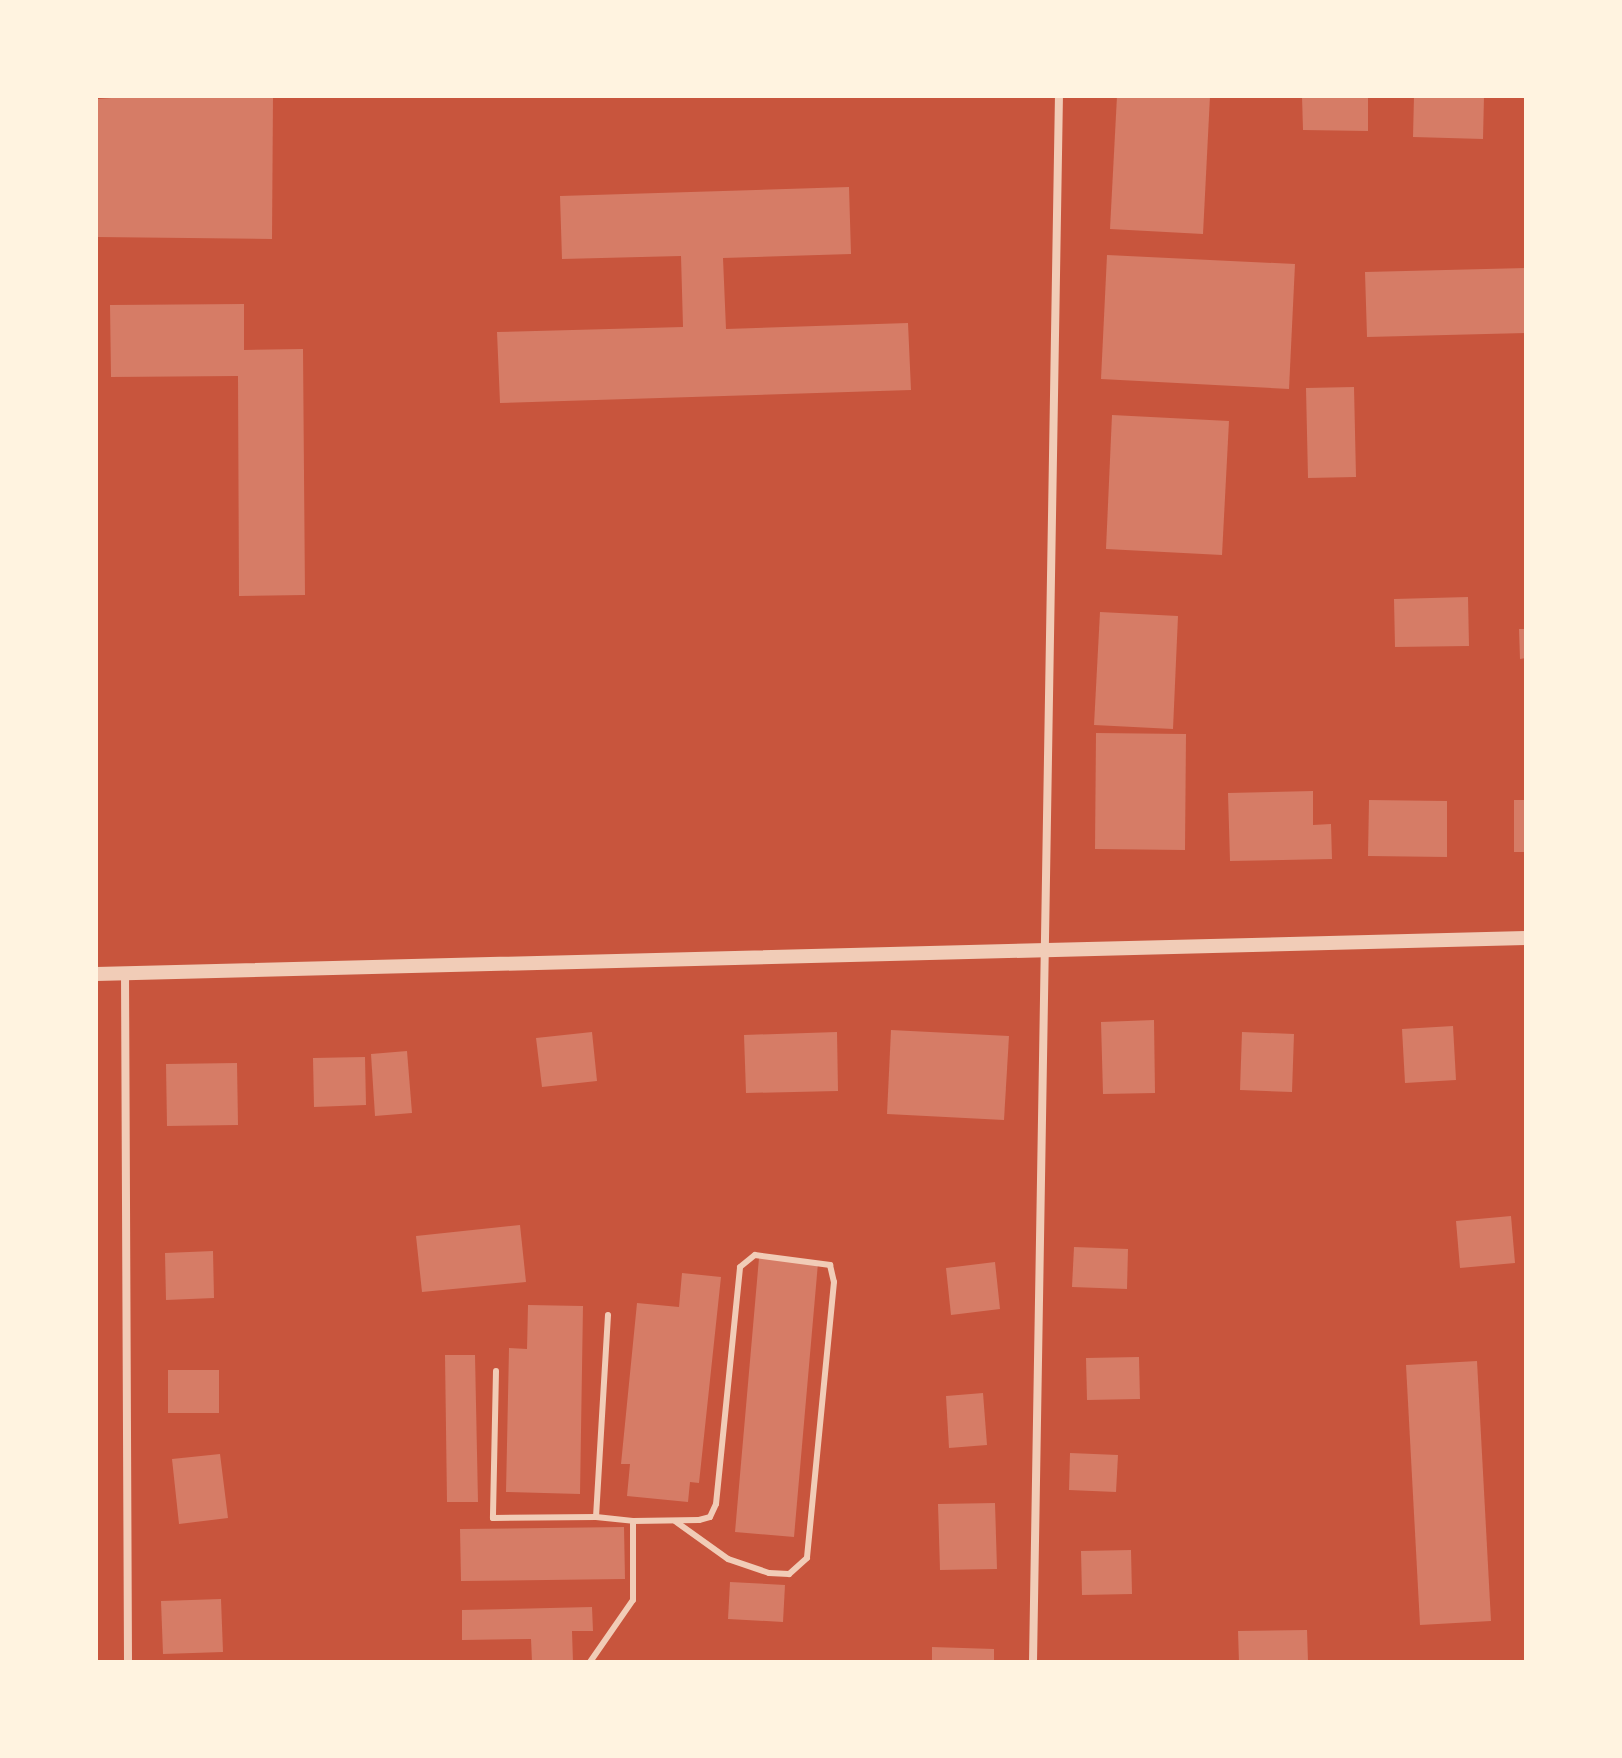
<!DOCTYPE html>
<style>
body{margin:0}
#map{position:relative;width:1622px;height:1758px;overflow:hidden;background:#c8553d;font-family:"PT Sans Narrow",sans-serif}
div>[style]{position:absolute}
.building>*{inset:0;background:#d67c66}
.service>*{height:6px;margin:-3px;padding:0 3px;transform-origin:3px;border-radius:3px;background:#f1ccb7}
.minor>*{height:8px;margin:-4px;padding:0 4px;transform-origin:4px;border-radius:4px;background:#f1ccb7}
.tertiary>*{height:14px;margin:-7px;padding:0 7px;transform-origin:7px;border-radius:7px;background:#f1ccb7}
span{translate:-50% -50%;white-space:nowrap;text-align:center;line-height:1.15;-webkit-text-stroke:6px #fff3e0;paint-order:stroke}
.frame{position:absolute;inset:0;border:98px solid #fff3e0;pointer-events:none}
</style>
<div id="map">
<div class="building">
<i style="clip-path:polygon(138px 96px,273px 96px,272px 239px,96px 237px,98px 99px)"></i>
<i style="clip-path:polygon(1117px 96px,1210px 96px,1203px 234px,1110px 229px)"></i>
<i style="clip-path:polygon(1302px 96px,1368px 96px,1368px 131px,1303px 130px)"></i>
<i style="clip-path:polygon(1414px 96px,1484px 96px,1483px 139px,1413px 137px)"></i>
<i style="clip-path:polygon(849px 187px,851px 254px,723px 258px,726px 329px,908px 323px,911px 390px,500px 403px,497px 332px,683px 327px,681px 256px,562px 259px,560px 196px)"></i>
<i style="clip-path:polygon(1107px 255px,1295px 264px,1289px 389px,1101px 379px)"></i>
<i style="clip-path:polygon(1526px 268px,1526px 333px,1367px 337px,1365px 272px)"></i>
<i style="clip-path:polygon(244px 304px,244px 350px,303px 349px,305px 595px,239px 596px,238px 376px,111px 377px,110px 305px)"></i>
<i style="clip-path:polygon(1354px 387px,1356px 477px,1308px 478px,1306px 388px)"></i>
<i style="clip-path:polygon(1112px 415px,1229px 421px,1222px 555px,1106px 549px)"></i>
<i style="clip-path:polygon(1468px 597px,1469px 646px,1395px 647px,1394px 599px)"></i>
<i style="clip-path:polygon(1100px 612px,1178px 616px,1173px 729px,1094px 725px)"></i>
<i style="clip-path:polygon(1519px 629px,1526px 629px,1526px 658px,1520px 659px)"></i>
<i style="clip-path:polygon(1096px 733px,1186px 734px,1185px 850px,1095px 849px)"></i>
<i style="clip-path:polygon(1313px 791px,1313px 825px,1331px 824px,1332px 859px,1230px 861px,1228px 793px)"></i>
<i style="clip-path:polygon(1369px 800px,1447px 801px,1447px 857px,1368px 856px)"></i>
<i style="clip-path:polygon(1514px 800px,1526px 800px,1526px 852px,1514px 852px)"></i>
<i style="clip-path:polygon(1154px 1020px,1155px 1093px,1103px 1094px,1101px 1022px)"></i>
<i style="clip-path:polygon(1453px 1026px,1456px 1080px,1405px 1083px,1402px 1029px)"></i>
<i style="clip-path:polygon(891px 1030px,1009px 1036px,1004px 1120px,887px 1114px)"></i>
<i style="clip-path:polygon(592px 1032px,597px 1081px,542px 1087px,536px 1038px)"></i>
<i style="clip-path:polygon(837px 1032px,838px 1091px,746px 1093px,744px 1035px)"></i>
<i style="clip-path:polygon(1242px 1032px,1294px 1034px,1292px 1092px,1240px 1090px)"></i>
<i style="clip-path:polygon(407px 1051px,412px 1113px,375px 1116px,371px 1054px)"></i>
<i style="clip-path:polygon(365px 1057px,366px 1105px,314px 1107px,313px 1058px)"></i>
<i style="clip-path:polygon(237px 1063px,238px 1125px,167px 1126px,166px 1064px)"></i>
<i style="clip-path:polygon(1511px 1216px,1515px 1263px,1460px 1268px,1456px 1221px)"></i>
<i style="clip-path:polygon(520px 1225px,526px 1282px,422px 1292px,416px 1236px)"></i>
<i style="clip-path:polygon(1074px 1247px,1128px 1249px,1127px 1289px,1072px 1287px)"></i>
<i style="clip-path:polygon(213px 1251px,214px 1298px,166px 1300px,165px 1253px)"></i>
<i style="clip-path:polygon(759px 1258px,818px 1263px,794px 1537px,735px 1532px)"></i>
<i style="clip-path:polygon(995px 1262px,1000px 1309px,951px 1315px,946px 1268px)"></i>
<i style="clip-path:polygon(682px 1273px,721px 1277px,699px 1483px,690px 1482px,688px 1502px,627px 1496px,630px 1464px,621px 1464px,637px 1303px,679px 1307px)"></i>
<i style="clip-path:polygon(528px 1305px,583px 1306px,580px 1494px,506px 1492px,509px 1348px,527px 1349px)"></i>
<i style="clip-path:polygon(445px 1355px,475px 1355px,478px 1502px,447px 1502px)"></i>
<i style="clip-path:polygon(1139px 1357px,1140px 1399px,1087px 1400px,1086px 1358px)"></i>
<i style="clip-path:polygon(1477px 1361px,1491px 1621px,1420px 1625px,1406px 1365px)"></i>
<i style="clip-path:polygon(168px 1370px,219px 1370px,219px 1413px,168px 1413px)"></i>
<i style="clip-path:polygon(983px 1393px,987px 1445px,949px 1448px,946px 1396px)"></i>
<i style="clip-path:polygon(1070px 1453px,1118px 1455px,1116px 1492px,1069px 1490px)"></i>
<i style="clip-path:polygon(220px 1454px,228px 1518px,179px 1524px,172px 1459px)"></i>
<i style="clip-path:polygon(995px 1503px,997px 1569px,940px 1570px,938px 1504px)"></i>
<i style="clip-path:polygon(624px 1527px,625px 1579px,461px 1581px,460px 1529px)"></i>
<i style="clip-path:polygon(1131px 1550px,1132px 1594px,1082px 1595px,1081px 1551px)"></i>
<i style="clip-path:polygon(730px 1582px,785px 1585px,783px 1622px,728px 1619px)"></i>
<i style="clip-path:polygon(221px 1599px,223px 1652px,163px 1654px,161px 1601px)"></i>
<i style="clip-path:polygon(592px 1607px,593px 1631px,572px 1631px,573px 1662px,532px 1662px,531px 1639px,462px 1640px,462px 1610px)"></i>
<i style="clip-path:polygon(1307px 1630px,1308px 1662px,1239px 1662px,1238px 1631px)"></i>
<i style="clip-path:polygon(932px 1647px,994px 1649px,994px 1662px,932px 1662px)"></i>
</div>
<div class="service">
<i style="left:608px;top:1315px;width:202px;rotate:93.4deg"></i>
<i style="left:596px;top:1517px;width:37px;rotate:6deg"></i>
<i style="left:496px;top:1371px;width:147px;rotate:91.2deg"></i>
<i style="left:493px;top:1518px;width:103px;rotate:-0.6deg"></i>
<i style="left:590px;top:1662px;width:75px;rotate:-55.3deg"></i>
<i style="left:633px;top:1600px;width:79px;rotate:-90deg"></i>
<i style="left:633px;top:1521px;width:66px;rotate:-0.9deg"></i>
<i style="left:699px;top:1520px;width:11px;rotate:-15deg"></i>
<i style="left:710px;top:1517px;width:14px;rotate:-65deg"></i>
<i style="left:716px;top:1504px;width:238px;rotate:-84.2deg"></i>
<i style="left:740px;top:1267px;width:19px;rotate:-39deg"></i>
<i style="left:755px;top:1255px;width:76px;rotate:7.6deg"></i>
<i style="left:830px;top:1265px;width:17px;rotate:77deg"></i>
<i style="left:834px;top:1282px;width:277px;rotate:95.6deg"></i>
<i style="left:807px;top:1558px;width:24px;rotate:138deg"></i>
<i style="left:789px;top:1574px;width:20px;rotate:-177deg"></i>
<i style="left:769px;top:1573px;width:43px;rotate:-161.1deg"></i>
<i style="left:728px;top:1559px;width:65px;rotate:-144.4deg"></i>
</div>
<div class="minor">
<i style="left:125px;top:973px;width:689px;rotate:89.75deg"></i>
<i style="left:1033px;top:1662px;width:1566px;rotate:-89.05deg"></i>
</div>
<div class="tertiary">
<i style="left:96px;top:974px;width:1430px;rotate:-1.44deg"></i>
</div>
<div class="frame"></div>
</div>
